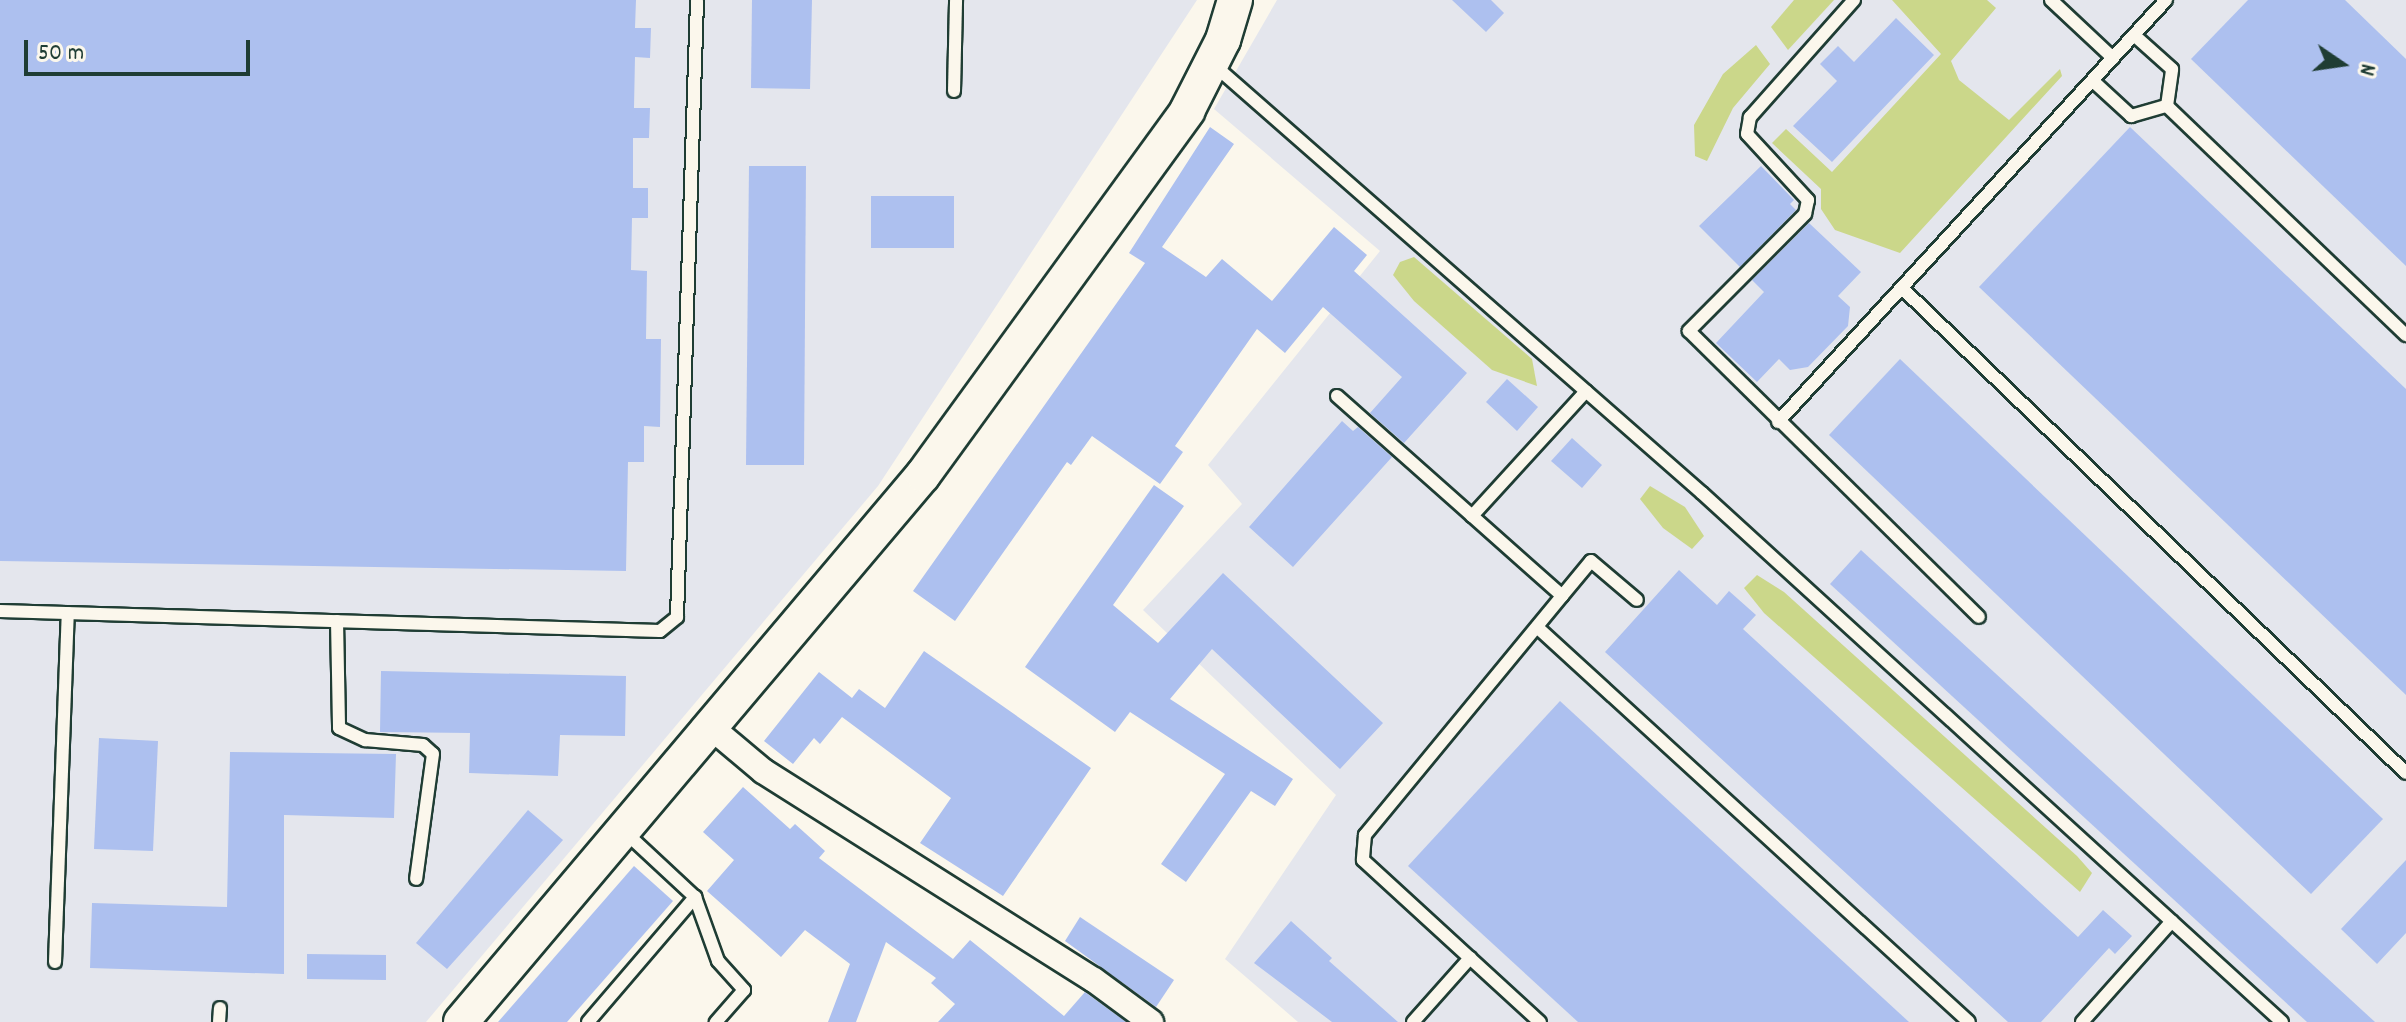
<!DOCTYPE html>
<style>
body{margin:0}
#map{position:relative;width:2406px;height:1022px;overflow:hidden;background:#fbf7ec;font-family:Dekko,sans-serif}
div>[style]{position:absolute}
.built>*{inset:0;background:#e4e6ed}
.green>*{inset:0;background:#cbd78a}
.building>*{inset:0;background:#adc0ef}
.roads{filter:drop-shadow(2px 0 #1f3d34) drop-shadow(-2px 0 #1f3d34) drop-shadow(0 2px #1f3d34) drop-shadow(0 -2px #1f3d34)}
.service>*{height:12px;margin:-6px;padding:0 6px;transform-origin:6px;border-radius:6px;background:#fbf7ec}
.minor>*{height:24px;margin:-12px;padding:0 12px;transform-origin:12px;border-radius:12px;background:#fbf7ec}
.secondary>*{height:34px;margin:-17px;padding:0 17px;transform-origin:17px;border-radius:17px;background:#fbf7ec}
span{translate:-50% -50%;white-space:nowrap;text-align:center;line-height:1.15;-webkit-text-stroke:7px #fbf7ec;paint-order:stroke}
.north{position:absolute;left:2302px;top:24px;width:80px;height:80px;-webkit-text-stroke:6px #fbf7ec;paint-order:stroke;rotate:103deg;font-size:22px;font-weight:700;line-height:32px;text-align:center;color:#1f3d34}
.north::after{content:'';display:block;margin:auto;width:28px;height:36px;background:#1f3d34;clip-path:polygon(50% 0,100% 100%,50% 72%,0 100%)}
.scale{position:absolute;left:24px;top:40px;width:226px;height:36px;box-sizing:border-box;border:4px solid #1f3d34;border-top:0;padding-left:10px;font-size:24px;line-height:28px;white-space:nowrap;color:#1f3d34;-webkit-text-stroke:6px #fbf7ec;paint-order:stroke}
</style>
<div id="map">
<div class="built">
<i style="clip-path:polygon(0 0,1197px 0,878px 486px,426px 1022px,0 1022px)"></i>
<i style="clip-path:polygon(1277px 0,2406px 0,2406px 1022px,1298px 1022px,1225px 959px,1336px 795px,1143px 610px,1242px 504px,1208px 465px,1380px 251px,1214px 109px)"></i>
</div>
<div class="green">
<i style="clip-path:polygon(1794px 0,1834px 0,1788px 50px,1771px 27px)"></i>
<i style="clip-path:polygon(1892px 0,1987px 0,1996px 8px,1951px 61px,1959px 80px,2009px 120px,2060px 69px,2062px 76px,1900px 253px,1835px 230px,1821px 209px,1821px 189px,1772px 143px,1786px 129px,1832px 172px,1941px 54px)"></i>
<i style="clip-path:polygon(1756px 45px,1770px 64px,1733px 108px,1707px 161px,1695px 156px,1694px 125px,1723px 74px)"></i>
<i style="clip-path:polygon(1414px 257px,1532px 359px,1537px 386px,1492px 370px,1414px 301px,1393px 275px,1400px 262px)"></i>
<i style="clip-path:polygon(1650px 486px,1685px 507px,1704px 536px,1692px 549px,1663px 528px,1640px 499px)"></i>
<i style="clip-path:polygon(1757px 575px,1784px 592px,2077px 856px,2092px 873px,2080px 892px,1764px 613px,1744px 588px)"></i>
</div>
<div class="building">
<i style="clip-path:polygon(0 0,636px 0,635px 28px,651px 28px,650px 58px,635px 57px,634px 108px,650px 108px,649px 138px,633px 138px,633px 188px,648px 188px,648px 218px,632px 218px,631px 270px,647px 271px,646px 339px,661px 339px,660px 427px,644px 426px,644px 462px,628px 462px,626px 571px,0 561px)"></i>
<i style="clip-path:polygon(752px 0,812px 0,810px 89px,751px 88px)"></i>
<i style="clip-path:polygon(1452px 0,1491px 0,1504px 13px,1486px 32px)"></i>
<i style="clip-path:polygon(2248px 0,2345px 0,2406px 59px,2406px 266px,2191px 59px)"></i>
<i style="clip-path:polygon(1896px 18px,1934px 55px,1832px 162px,1793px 126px,1837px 81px,1820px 64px,1838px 46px,1854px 62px)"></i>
<i style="clip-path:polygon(1210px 127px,1234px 144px,1162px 247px,1206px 277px,1222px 259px,1272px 301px,1334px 227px,1367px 255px,1354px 271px,1467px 373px,1404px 443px,1370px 413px,1402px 377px,1323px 307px,1285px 353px,1257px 329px,1175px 446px,1183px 452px,1160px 484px,1092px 436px,1071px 465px,1067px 462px,955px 621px,913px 591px,1145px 263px,1129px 253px)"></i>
<i style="clip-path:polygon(2130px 127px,2406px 389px,2406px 695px,1979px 287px)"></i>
<i style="clip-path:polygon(749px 166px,806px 166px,804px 465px,746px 465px)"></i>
<i style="clip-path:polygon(1761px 166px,1794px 200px,1790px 204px,1796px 210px,1740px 267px,1699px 226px)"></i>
<i style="clip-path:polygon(871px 196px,954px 196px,954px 248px,871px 248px)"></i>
<i style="clip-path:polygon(1809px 223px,1861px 272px,1838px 296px,1850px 307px,1848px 326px,1808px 367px,1790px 370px,1779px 359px,1757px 382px,1716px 343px,1764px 292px,1752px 280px)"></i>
<i style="clip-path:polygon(1900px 359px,2383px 819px,2311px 894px,1829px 435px)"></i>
<i style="clip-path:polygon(1507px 379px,1538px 407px,1517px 431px,1486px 402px)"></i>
<i style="clip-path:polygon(1342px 421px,1353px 431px,1358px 427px,1392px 457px,1293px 567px,1249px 527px)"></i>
<i style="clip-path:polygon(1572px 438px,1602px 465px,1582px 488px,1551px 461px)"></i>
<i style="clip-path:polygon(1154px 485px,1184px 506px,1113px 605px,1158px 643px,1223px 573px,1383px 723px,1340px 769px,1212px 649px,1170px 699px,1293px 779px,1275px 806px,1251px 791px,1186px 882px,1161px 864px,1225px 774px,1130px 712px,1115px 732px,1025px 667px)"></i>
<i style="clip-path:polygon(1861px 550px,2375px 1022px,2307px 1022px,1830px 584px)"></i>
<i style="clip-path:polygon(1679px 570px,1717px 605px,1729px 591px,1756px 615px,1743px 629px,2078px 937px,2103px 910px,2132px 936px,2115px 954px,2109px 948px,2041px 1022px,2008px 1022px,1605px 652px)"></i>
<i style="clip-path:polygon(924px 651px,1091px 768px,1003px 896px,920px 843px,951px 798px,842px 717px,820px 744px,814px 738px,793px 764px,764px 741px,819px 672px,852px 698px,859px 689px,885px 708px)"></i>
<i style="clip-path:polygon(381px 671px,626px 676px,625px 736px,560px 735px,558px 776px,469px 773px,470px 733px,380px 732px)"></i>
<i style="clip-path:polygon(1560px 701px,1909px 1022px,1578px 1022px,1408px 866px)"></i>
<i style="clip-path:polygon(99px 738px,158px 741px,153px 851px,94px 849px)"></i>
<i style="clip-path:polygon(230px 752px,396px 754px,394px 818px,284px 815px,284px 974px,90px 968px,92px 903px,227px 907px)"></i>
<i style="clip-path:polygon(743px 787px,790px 829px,795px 824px,825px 851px,819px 858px,953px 959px,970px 940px,1064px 1016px,1085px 992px,1126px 1022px,938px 1022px,955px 1004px,931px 983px,936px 978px,886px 942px,856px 1022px,828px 1022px,850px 964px,805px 930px,781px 957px,707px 891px,734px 860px,703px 832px)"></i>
<i style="clip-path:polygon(528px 810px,563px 840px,447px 969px,416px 943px)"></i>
<i style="clip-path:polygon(2406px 860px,2406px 933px,2377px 964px,2341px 929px)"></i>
<i style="clip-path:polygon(634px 866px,673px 901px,567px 1022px,498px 1022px)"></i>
<i style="clip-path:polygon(1080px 917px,1174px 980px,1156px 1007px,1065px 941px)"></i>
<i style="clip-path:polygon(1291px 921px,1332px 958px,1329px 961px,1398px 1022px,1332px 1022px,1254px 963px)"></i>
<i style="clip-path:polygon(307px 954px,386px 955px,386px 980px,307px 979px)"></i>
</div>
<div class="roads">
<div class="service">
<i style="left:1854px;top:0;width:157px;rotate:131.6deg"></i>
<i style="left:1750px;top:117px;width:17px;rotate:100deg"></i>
<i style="left:1747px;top:134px;width:90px;rotate:47.3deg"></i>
<i style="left:1808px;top:200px;width:14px;rotate:102deg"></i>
<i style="left:1805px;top:214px;width:165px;rotate:134.8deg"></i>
<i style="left:1689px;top:331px;width:407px;rotate:44.6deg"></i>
<i style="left:2051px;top:0;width:85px;rotate:43.1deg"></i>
<i style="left:1214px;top:65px;width:649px;rotate:41.25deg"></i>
<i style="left:1702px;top:493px;width:785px;rotate:42.37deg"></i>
<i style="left:2093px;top:81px;width:52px;rotate:42.6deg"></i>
<i style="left:2131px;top:116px;width:37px;rotate:-16deg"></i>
<i style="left:2167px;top:106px;width:37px;rotate:-82deg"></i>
<i style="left:2172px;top:69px;width:51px;rotate:-138.2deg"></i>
<i style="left:954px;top:91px;width:91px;rotate:-88.7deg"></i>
<i style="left:2167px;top:106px;width:331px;rotate:43.8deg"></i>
<i style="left:1902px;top:288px;width:699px;rotate:43.9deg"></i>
<i style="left:1337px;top:396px;width:301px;rotate:41.6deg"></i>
<i style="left:1562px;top:596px;width:310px;rotate:129.5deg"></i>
<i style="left:1365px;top:835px;width:25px;rotate:95deg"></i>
<i style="left:1363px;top:860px;width:240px;rotate:42.5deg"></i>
<i style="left:1778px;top:422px;width:573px;rotate:-47.4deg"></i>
<i style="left:1472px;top:516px;width:169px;rotate:-47.6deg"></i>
<i style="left:1562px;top:596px;width:45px;rotate:-50.4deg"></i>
<i style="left:1591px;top:561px;width:60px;rotate:40.3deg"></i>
<i style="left:0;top:611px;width:660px;rotate:1.74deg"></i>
<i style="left:660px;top:631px;width:22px;rotate:-39deg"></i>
<i style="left:677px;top:617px;width:617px;rotate:-88.14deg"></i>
<i style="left:337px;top:621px;width:107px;rotate:88.9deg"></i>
<i style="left:339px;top:728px;width:29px;rotate:25deg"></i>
<i style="left:365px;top:740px;width:58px;rotate:4.9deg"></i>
<i style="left:423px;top:745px;width:13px;rotate:42deg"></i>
<i style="left:433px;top:754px;width:126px;rotate:97.7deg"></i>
<i style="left:1537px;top:627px;width:585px;rotate:42.44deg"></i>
<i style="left:625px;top:832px;width:96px;rotate:42.9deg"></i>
<i style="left:695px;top:897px;width:68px;rotate:70.2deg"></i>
<i style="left:718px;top:961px;width:39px;rotate:48deg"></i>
<i style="left:744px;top:990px;width:43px;rotate:131.2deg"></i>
<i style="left:55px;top:962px;width:349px;rotate:-87.9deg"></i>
<i style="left:219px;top:1022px;width:14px;rotate:-86deg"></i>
<i style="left:588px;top:1022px;width:165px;rotate:-49.4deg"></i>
<i style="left:1413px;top:1022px;width:86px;rotate:-48.3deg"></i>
<i style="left:2082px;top:1022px;width:135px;rotate:-48.3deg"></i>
</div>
<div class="minor">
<i style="left:713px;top:729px;width:65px;rotate:40deg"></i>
<i style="left:763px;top:771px;width:391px;rotate:32.3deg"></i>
<i style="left:1094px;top:980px;width:71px;rotate:36.4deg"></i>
</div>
<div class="secondary">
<i style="left:461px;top:1022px;width:716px;rotate:-49.82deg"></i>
<i style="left:923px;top:475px;width:450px;rotate:-54deg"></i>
<i style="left:1187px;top:111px;width:80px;rotate:-63.1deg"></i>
<i style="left:1223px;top:40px;width:42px;rotate:-73.3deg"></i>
</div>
</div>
<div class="north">N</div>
<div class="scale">50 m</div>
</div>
